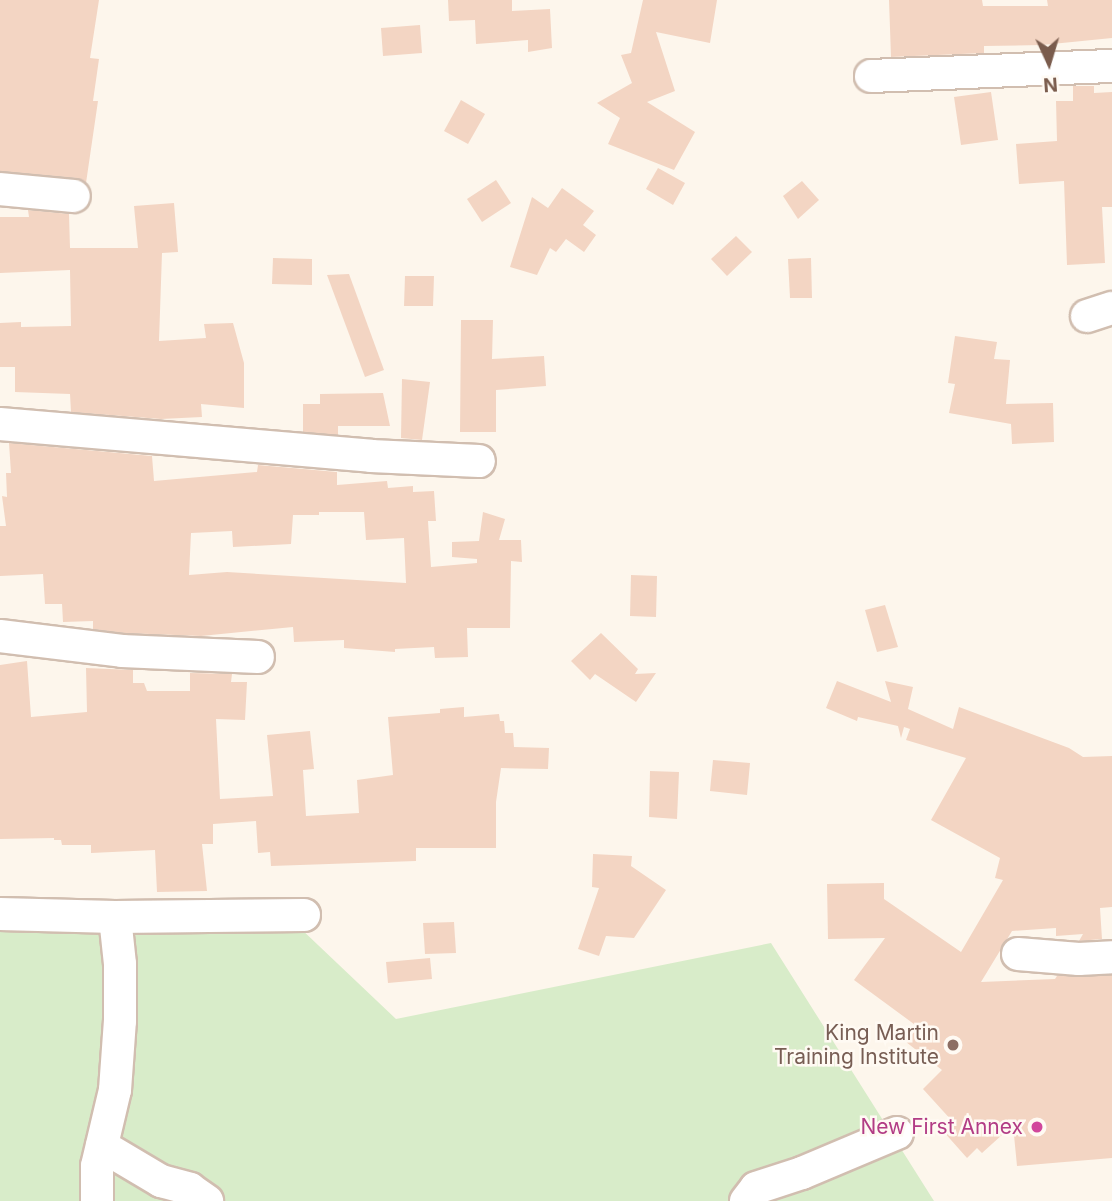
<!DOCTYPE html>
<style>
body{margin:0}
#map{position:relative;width:1112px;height:1201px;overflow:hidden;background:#fdf6ec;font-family:Inter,sans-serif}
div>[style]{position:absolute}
.green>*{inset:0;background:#d8ecc9}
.building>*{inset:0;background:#f3d5c3}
.roads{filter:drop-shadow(2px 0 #d1beb0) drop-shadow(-2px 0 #d1beb0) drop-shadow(0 2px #d1beb0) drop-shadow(0 -2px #d1beb0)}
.minor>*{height:32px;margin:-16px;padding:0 16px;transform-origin:16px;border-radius:16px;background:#fff}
.dots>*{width:19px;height:19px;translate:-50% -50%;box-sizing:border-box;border:4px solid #fffaf3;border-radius:50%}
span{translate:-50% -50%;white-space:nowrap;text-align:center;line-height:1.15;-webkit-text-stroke:5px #fffaf3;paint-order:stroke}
.education-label{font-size:21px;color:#785e54}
.right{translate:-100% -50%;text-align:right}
.hotel-label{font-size:21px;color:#b23c85}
.north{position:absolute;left:1014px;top:28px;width:70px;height:70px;-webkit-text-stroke:5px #fffaf3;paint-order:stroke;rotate:176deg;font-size:19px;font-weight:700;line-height:28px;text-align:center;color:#7a5c4d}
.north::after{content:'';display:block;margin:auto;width:24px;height:32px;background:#7a5c4d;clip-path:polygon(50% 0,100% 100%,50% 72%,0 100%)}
</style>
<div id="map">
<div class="green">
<i style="clip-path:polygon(279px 908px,396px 1019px,771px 943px,934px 1201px,0 1201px,0 915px)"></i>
</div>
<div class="building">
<i style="clip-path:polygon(0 0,99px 0,90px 58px,99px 59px,93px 101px,98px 101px,86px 183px,76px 178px,0 171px)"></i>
<i style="clip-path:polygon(448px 0,512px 0,512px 11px,550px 9px,552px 48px,528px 52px,528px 40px,476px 44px,475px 20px,449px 21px)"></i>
<i style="clip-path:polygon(643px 0,717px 0,710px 43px,656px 32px,675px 91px,647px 102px,695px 132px,674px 170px,608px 144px,620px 118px,597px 103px,632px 83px,621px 55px,631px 53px)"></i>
<i style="clip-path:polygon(889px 0,982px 0,983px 6px,1048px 6px,1047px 0,1112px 0,1112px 38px,1042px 45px,984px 46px,984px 53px,891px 57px)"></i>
<i style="clip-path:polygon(420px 25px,422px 53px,383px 56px,381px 28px)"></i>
<i style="clip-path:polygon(1073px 86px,1094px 86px,1094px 93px,1112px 92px,1112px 207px,1102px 207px,1105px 263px,1067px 265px,1064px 181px,1019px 184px,1016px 144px,1057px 141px,1056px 101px,1073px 101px)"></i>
<i style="clip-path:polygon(991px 92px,998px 140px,961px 145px,954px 97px)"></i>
<i style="clip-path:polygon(461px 100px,485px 114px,468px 144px,444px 131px)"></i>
<i style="clip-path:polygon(658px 168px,685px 183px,673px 205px,646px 189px)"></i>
<i style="clip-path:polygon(496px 180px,511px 203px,482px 222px,467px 199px)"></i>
<i style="clip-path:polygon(802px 181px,819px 200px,798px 219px,783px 196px)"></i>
<i style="clip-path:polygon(562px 188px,594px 211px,583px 225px,596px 235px,584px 252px,566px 239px,556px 252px,550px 248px,537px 275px,510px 267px,532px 197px,548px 208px)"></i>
<i style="clip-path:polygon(174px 203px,178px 252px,162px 253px,159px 341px,206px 338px,204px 324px,233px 323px,244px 363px,244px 408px,201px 404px,202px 417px,161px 419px,71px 412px,70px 394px,15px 392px,15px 367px,0 367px,0 323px,21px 322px,21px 327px,71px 326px,70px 270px,0 273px,0 217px,29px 217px,28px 210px,69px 214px,70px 248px,138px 248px,134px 206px)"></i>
<i style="clip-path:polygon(736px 236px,752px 252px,727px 276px,711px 259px)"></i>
<i style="clip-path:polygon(273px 258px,312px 259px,312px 285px,272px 284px)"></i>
<i style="clip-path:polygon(811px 258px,812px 298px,790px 298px,788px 259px)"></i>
<i style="clip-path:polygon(349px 274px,384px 370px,365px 377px,327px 275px)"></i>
<i style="clip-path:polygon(405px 276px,434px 276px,433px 306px,404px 306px)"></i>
<i style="clip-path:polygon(461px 320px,493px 320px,492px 359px,544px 356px,546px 386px,496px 390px,496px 432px,460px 432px)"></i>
<i style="clip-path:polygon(955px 336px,997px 342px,994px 359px,1010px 360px,1006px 404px,1053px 403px,1054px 442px,1012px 444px,1011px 424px,949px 413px,955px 384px,948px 383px)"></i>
<i style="clip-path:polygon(402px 379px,430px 382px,422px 440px,401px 438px)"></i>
<i style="clip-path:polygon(383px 393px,390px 426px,338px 426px,338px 435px,303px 432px,303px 404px,320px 404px,320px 394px)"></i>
<i style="clip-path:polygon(evenodd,9px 443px,152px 456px,154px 481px,257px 472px,258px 465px,337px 472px,337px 485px,387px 481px,388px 488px,413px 486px,413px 492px,434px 491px,436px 521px,428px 521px,431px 567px,477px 563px,477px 559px,452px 557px,452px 542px,479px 541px,483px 512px,505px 519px,499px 540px,521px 540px,522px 562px,511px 561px,510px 628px,467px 628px,468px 657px,435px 658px,434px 647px,395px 649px,395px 652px,344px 648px,344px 640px,294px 642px,293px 627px,201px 636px,124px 633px,93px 629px,93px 621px,63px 622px,62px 604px,45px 604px,43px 574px,0 576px,0 526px,6px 526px,2px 496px,7px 497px,6px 473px,11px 473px,9px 443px,319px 512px,364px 512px,366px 540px,404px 538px,406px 583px,227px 572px,189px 575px,191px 533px,232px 531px,233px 547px,291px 544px,293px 515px,319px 515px,319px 512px)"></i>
<i style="clip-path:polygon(631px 575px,657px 576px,656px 617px,630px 616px)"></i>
<i style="clip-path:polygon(885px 605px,898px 647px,877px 652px,865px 610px)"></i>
<i style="clip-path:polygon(601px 633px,638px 669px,635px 674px,656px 673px,636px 702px,595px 674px,590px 680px,571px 661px)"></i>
<i style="clip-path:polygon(27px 661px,31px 717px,87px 712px,86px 668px,133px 670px,133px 683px,144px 683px,147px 691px,190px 691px,190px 673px,232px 674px,231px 682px,247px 682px,245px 720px,216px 719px,220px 799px,273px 796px,267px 735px,310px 731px,314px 769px,303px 770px,306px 816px,359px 813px,357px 780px,393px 775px,388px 717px,440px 713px,440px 709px,464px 707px,464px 717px,499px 714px,500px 721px,504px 721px,505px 733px,513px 733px,514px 747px,549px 748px,548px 769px,501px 768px,496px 802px,496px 848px,416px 848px,416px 861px,271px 866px,270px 852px,258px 853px,256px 821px,213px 824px,213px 844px,202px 844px,207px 891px,157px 892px,155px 850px,91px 853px,91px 845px,62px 845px,61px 840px,54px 840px,54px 838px,0 839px,0 665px)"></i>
<i style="clip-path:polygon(837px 681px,891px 702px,885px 681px,913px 687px,908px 709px,953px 729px,959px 707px,1069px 748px,1083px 757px,1112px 756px,1112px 907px,1100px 908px,1102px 939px,1079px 941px,1083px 934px,1056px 936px,1056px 928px,1012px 931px,981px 982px,1055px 979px,1057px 976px,1112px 975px,1112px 1158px,1017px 1166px,1013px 1125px,982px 1153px,977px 1148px,967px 1158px,943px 1131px,953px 1122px,923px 1089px,942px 1070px,906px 1042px,918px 1027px,854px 980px,885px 938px,828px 939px,827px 884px,884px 883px,884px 899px,961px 952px,1003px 880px,995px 878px,1000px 858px,931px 820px,966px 758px,906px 740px,910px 729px,904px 727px,901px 738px,898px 726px,858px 717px,857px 721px,826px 708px)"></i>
<i style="clip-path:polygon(713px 760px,750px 763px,747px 795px,710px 791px)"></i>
<i style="clip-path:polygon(650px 771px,679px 772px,677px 819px,649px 817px)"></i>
<i style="clip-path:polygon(593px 854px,632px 856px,631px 866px,666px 890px,634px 938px,606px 936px,599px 956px,578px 949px,599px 888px,592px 887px)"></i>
<i style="clip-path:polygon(454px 922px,456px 953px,425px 954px,423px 923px)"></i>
<i style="clip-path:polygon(430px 958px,432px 979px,388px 983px,386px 962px)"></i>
</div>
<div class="roads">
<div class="minor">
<i style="left:871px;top:76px;width:241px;rotate:-2.4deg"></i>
<i style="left:0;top:189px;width:74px;rotate:5.4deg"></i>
<i style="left:1087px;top:316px;width:26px;rotate:-18deg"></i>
<i style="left:0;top:424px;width:372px;rotate:4.9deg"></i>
<i style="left:371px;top:456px;width:108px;rotate:2.7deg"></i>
<i style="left:0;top:636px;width:123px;rotate:7deg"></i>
<i style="left:122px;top:651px;width:136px;rotate:2.5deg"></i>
<i style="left:0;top:914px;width:115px;rotate:1.5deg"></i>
<i style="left:115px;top:917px;width:189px;rotate:-0.6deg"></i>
<i style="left:1018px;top:954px;width:61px;rotate:4.7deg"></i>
<i style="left:1079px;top:959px;width:33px;rotate:-3deg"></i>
<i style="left:102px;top:1146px;width:69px;rotate:30.7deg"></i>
<i style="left:161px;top:1181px;width:30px;rotate:15deg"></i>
<i style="left:190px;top:1189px;width:21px;rotate:35deg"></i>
<i style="left:97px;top:1201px;width:35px;rotate:-90deg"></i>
<i style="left:97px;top:1166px;width:78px;rotate:-76.7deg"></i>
<i style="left:115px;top:1090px;width:69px;rotate:-85.9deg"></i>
<i style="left:120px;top:1021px;width:57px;rotate:-90deg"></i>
<i style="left:120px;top:964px;width:47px;rotate:-96.1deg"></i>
<i style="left:746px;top:1201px;width:16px;rotate:-52deg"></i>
<i style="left:756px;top:1188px;width:48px;rotate:-18.1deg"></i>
<i style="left:802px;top:1173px;width:103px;rotate:-22.8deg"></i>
</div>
</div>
<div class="dots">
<i style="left:953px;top:1045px;background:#8d6e63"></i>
<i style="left:1037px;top:1127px;background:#d1479c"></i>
</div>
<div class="education-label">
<span class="right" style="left:939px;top:1045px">King Martin<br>Training Institute</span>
</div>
<div class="hotel-label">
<span class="right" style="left:1023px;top:1127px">New First Annex</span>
</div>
<div class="north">N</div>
</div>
